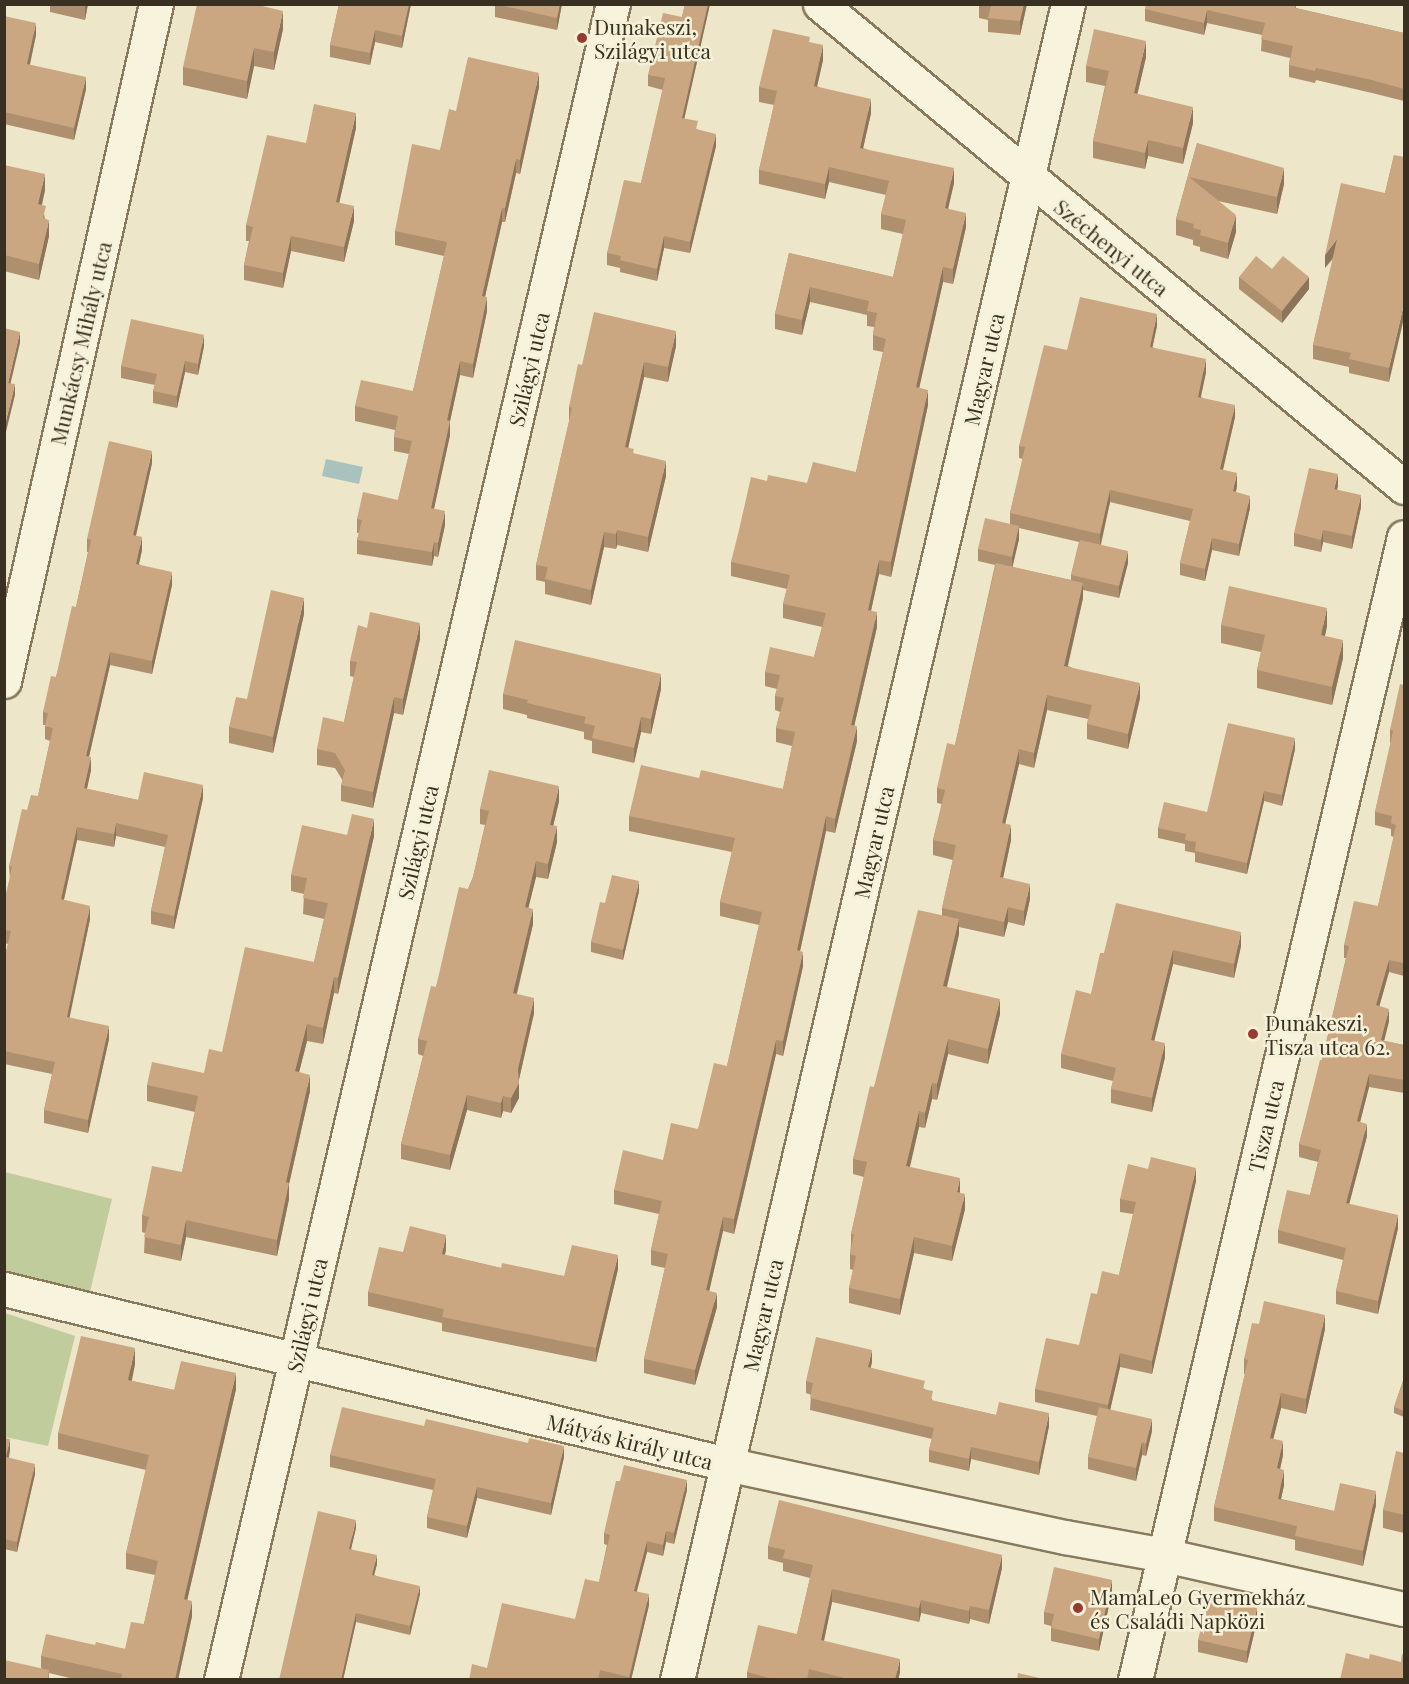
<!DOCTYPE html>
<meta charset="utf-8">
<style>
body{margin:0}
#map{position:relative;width:1409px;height:1684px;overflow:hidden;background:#ede6c9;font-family:"Playfair Display",serif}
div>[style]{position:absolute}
.green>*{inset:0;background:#c1cc9d}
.water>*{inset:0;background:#a9c2bd}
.roads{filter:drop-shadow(2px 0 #897a5e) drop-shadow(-2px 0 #897a5e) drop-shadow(0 2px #897a5e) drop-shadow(0 -2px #897a5e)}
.street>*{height:33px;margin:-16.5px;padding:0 16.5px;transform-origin:16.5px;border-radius:16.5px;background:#f8f3dc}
.wall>*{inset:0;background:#ae906e}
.shaded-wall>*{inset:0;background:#8d755a}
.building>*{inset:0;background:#caa780}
.dots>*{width:16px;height:16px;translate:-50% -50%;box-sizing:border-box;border:3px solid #f5f0d8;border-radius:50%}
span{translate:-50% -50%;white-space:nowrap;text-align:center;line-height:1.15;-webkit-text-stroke:5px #f5f0d8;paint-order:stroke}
.poi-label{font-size:21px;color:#3a3021}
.left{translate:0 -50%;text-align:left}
.street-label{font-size:21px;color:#3a3021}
.frame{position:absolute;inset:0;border:6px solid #3a3021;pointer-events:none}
</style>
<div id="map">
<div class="green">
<i style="clip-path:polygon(5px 1172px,112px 1199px,90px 1292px,5px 1272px)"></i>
<i style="clip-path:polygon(5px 1313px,75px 1336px,48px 1446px,5px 1437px)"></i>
</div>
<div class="water">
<i style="clip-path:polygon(326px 459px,363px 467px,359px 484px,322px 476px)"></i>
</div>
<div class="roads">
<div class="street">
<i style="left:820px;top:4px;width:758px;rotate:39.59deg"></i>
<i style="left:4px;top:681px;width:694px;rotate:-77.35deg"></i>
<i style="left:4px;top:1289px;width:744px;rotate:13.61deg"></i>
<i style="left:727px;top:1464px;width:346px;rotate:12.2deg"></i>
<i style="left:1065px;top:1537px;width:101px;rotate:10.3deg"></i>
<i style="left:1164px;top:1555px;width:246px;rotate:12.7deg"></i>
<i style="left:221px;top:1680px;width:1721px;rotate:-76.84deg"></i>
<i style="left:677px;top:1680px;width:1721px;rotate:-76.87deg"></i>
<i style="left:1135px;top:1680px;width:1174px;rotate:-76.76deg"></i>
</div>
</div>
<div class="wall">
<i style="clip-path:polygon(50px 4px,88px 4px,85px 20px,50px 12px)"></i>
<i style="clip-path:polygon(339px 4px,411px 4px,402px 48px,375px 42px,370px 65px,330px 57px,330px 45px)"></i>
<i style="clip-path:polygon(495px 4px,562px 4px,557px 30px,495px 17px)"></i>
<i style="clip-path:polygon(685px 4px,710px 4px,684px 118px,716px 146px,690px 253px,664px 248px,657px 281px,620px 272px,620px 268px,607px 265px,607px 253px,641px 183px,663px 90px,648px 86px,648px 75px,682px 17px)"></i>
<i style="clip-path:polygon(979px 4px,1027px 4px,1020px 35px,988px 32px,988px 20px,979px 18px)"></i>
<i style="clip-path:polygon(1296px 4px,1296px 8px,1404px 33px,1404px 101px,1372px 93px,1316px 80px,1315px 83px,1289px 77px,1289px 65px,1290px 58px,1261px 51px,1262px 35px,1207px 23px,1204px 35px,1145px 21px,1145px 9px)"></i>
<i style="clip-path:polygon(4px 16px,36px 35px,30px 65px,86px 89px,74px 140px,4px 124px)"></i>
<i style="clip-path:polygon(283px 29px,274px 70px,254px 66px,247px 99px,183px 85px,183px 67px)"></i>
<i style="clip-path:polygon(810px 42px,823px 60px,817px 86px,871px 113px,863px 148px,954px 183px,948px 208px,966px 227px,953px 284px,943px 282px,919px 388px,928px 405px,891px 577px,879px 574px,871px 611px,877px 627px,854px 726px,857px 741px,835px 833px,826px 831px,800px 951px,803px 966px,783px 1056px,776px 1054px,734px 1234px,723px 1231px,709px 1291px,717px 1307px,695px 1385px,644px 1373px,644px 1359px,665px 1268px,651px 1265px,651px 1250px,659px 1214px,614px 1204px,614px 1190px,663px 1160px,698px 1129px,727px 1066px,759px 925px,720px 916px,720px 902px,732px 852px,629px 831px,629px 816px,699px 778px,783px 789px,792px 746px,776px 742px,776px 728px,780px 712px,775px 710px,775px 696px,777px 689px,765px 686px,765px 672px,814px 657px,822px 627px,783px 618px,783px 604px,787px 589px,731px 576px,731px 562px,767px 481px,807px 483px,856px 472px,883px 352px,873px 350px,873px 335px,874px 327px,867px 326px,867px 315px,810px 302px,802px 335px,775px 329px,775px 314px,789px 253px,893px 277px,903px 234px,881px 229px,881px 214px,886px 195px,829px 182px,825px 199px,759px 184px,759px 170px,774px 105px,759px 102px,759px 87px)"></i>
<i style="clip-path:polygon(1146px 57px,1137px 94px,1193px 123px,1183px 164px,1148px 156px,1145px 169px,1093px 158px,1093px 141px,1105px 86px,1086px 82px,1086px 66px)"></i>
<i style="clip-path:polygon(539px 87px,520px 174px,516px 173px,505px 222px,502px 222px,485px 296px,487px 311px,473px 378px,460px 375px,450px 421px,450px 435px,434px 509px,445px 525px,438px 557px,434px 556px,432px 566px,357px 554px,357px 540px,359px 533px,357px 533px,357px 519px,398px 500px,409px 454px,394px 451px,394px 437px,395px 430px,355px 421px,355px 406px,413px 391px,444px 256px,395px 245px,395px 231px,440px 150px,456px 111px)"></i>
<i style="clip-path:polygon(356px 128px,339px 203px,354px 221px,344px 262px,291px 251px,283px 288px,244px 280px,244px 265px,249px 241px,246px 241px,246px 225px,306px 143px)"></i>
<i style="clip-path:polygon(1197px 143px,1284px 184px,1277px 214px,1218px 201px,1236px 232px,1228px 259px,1200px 251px,1200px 247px,1193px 245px,1193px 240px,1176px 235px,1176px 219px)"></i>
<i style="clip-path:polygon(1394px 155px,1389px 382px,1349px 373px,1349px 367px,1313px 359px,1313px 345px,1333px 259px,1325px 268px,1385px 193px)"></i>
<i style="clip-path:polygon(4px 165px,45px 190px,42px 205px,49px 236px,39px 280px,4px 271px)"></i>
<i style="clip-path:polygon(1272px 269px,1309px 289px,1282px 323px,1239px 289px,1239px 277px)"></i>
<i style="clip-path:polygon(evenodd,1157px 326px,1152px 347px,1206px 372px,1201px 397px,1235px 417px,1223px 470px,1237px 486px,1236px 492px,1250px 508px,1239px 556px,1212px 550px,1205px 581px,1180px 575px,1180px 563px,1190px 521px,1110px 502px,1101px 545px,1128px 563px,1119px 598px,1083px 590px,1083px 598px,1068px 666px,1140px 698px,1128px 749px,1087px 739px,1087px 724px,1088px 719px,1047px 710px,1034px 768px,1019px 764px,1005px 823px,1011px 840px,1003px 878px,1030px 899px,1024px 926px,1008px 922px,1004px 937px,959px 927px,959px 934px,947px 987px,1000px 1014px,988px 1064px,948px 1054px,937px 1100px,932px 1099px,925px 1128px,919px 1127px,910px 1167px,960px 1193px,965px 1209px,952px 1261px,914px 1253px,900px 1315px,849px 1303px,849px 1288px,853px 1270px,850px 1269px,850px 1254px,851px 1245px,851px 1234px,864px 1177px,853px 1174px,853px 1159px,874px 1087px,942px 915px,942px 908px,953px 860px,933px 855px,933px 840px,942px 804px,937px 803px,937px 788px,955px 745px,995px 565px,978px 561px,978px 549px,1010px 524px,1010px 513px,1023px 459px,1019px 458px,1019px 446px,1067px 350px,1157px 326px,1019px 528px,1079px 542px,1071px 575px,1071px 580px,1012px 567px,1019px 539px,1019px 528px)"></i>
<i style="clip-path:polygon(204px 346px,198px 375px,185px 372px,177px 408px,153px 403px,153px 391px,155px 385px,121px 378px,121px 366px)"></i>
<i style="clip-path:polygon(676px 346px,668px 382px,644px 377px,628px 447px,634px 454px,666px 476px,648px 552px,617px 545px,616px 549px,604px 547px,591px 605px,545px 594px,545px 582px,536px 580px,536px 565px,569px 422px,569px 407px,582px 365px)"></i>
<i style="clip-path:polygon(152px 463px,136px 536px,142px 550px,139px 564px,172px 585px,152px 674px,110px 665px,89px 757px,91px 770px,87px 789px,138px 800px,203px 798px,174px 929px,151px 924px,151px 911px,165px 847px,116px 836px,114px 847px,77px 840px,64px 900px,90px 919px,69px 1017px,109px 1039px,88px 1133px,44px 1123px,44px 1110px,52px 1074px,4px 1064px,4px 960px,8px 944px,4px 943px,4px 903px,10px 879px,9px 866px,27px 810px,38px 796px,50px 741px,45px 739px,45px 725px,43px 725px,43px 712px,56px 677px,76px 607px,88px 552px,87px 552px,87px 539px)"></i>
<i style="clip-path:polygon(1338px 486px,1337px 489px,1361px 507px,1352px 549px,1323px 542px,1321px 552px,1294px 546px,1294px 533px)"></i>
<i style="clip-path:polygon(304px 614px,273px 753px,229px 743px,229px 727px)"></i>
<i style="clip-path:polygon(1221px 625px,1327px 626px,1325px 636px,1343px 658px,1332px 705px,1257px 688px,1257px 670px,1261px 652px,1221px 643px)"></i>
<i style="clip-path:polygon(420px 639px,403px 715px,394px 713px,373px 808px,341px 801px,341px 785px,343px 781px,335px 768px,317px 765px,317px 749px,344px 722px,354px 677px,350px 676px,350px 661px)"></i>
<i style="clip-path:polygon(1404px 685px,1404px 976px,1389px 972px,1379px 1006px,1389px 1021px,1384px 1041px,1404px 1045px,1404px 1093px,1369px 1087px,1360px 1122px,1367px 1136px,1349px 1204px,1398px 1228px,1378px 1314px,1336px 1304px,1336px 1291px,1343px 1260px,1278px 1243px,1278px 1230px,1310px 1195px,1318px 1162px,1299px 1157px,1299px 1144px,1322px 1060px,1346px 958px,1344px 958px,1344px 945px,1378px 906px,1394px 837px,1391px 836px,1391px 829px,1375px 825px,1375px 812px,1391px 743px,1390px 743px,1390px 730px)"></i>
<i style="clip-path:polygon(661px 689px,651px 734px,641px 732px,634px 763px,592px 753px,592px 741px,584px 739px,584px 732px,527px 718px,527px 715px,503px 709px,503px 694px)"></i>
<i style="clip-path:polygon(1295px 749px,1282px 806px,1264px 801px,1247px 874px,1195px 862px,1195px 853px,1185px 851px,1185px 844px,1158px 838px,1158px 828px,1207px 812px)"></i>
<i style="clip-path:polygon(559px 801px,553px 825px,557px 842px,548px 879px,536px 877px,528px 908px,533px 924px,517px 994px,534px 1013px,519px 1079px,519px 1098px,511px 1113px,503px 1111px,501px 1118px,467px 1110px,450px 1170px,401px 1159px,401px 1144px,423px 1056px,418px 1054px,418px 1039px,436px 987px,468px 889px,473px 877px,485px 825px,480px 824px,480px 809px)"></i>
<i style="clip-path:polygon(347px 835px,374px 836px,338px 994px,334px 993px,323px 1044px,307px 1041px,299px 1072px,310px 1091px,289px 1184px,289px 1199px,277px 1256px,186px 1237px,181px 1261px,144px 1253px,145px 1233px,142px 1232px,142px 1215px,182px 1172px,195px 1112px,147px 1101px,147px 1085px,204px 1073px,222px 1052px,314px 962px,324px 919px,303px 914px,304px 894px,291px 891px,291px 875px)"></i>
<i style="clip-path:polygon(639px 891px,623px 960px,591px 952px,591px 942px,605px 903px)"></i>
<i style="clip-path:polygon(1241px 946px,1234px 978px,1173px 964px,1154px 1041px,1165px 1057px,1152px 1112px,1111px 1103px,1111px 1089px,1113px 1081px,1061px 1068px,1061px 1054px,1091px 994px,1104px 953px)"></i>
<i style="clip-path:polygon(1196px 1181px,1152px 1374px,1120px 1367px,1110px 1410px,1152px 1431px,1146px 1456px,1142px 1455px,1136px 1481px,1088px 1469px,1088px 1457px,1097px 1416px,1035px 1402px,1035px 1389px,1079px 1345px,1119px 1275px,1133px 1214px,1120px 1212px,1120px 1199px)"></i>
<i style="clip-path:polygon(446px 1249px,445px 1255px,501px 1268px,564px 1276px,618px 1269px,596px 1362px,442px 1331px,442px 1323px,368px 1306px,368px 1292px,403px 1252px)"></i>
<i style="clip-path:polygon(1259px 1324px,1325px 1329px,1306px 1414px,1281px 1408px,1273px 1439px,1283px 1455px,1280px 1469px,1284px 1485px,1281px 1499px,1334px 1511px,1376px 1505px,1363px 1566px,1295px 1550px,1295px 1540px,1214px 1521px,1214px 1507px,1245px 1374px,1244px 1374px,1244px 1359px)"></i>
<i style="clip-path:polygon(872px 1362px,870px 1368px,925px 1389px,933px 1401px,996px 1415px,1049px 1426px,1039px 1475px,971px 1459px,969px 1471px,929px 1462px,929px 1450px,932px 1439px,810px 1410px,811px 1395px,806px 1393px,806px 1381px)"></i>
<i style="clip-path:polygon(135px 1364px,132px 1381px,174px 1390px,236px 1389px,187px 1600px,192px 1616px,178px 1680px,78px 1680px,49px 1673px,49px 1680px,41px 1668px,41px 1656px,95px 1645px,125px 1649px,144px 1624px,155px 1575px,126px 1569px,126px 1553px,146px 1470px,58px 1449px,58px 1433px)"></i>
<i style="clip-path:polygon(1404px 1378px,1404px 1417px,1394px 1413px,1394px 1407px)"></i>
<i style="clip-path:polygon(424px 1426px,564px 1457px,551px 1515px,477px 1498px,467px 1538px,427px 1528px,427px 1517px,433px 1490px,330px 1467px,330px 1455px)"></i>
<i style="clip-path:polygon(4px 1438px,10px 1450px,9px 1458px,35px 1474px,17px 1552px,4px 1549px)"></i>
<i style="clip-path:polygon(1404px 1453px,1404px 1533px,1383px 1528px,1383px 1510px)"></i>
<i style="clip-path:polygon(687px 1490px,674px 1544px,666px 1542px,663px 1556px,647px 1552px,637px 1591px,649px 1605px,631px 1680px,469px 1680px,487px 1668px,575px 1619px,599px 1582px,607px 1545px,604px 1544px,604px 1533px)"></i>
<i style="clip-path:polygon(356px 1528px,351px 1549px,377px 1564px,374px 1575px,420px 1594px,410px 1635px,356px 1622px,343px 1680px,279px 1680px)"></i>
<i style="clip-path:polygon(768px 1546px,1002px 1568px,989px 1624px,970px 1619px,969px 1624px,921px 1613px,919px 1622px,832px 1602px,824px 1641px,900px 1672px,898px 1680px,747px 1680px,747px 1672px,797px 1634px,810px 1578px,783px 1571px,783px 1563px,768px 1559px)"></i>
<i style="clip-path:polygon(1112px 1592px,1099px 1651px,1051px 1641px,1051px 1626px,1044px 1624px,1044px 1612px)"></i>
<i style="clip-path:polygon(1257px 1621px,1247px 1663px,1198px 1652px,1198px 1640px)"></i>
</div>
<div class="shaded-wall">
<i style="clip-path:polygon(85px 4px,88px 4px,85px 20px)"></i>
<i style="clip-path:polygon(409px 4px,411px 4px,402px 48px,402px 36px)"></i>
<i style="clip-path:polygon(560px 4px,562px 4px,557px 30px,557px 18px)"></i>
<i style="clip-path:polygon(708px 4px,710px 4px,682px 129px,682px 118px)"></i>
<i style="clip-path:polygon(1024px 4px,1027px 4px,1020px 35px,1020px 21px)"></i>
<i style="clip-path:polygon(1207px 10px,1207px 23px,1204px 35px,1204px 23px)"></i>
<i style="clip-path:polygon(283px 11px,283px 29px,274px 70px,274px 52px)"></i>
<i style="clip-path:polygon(36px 23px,36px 35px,27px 76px,27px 64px)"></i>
<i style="clip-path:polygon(375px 30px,375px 42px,370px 65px,370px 53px)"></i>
<i style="clip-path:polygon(1146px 41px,1146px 57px,1134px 109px,1134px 93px)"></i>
<i style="clip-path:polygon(823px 45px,823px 60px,814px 100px,814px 86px)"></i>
<i style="clip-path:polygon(254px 48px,254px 66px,247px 99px,247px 81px)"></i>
<i style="clip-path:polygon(539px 73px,539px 87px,520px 174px,520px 160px)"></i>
<i style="clip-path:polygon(86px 77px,86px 89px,74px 140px,74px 128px)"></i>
<i style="clip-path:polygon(871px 99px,871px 113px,860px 162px,860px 148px)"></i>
<i style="clip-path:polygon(1193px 107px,1193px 123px,1183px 164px,1183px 148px)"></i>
<i style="clip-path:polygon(356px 113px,356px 128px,336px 217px,336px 202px)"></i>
<i style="clip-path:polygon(716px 134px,716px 146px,690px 253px,690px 242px)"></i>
<i style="clip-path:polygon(1148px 140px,1148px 156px,1145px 169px,1145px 153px)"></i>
<i style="clip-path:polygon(516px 159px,516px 173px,505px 222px,505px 208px)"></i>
<i style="clip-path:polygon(829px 167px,829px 182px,825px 199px,825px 184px)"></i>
<i style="clip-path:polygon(954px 168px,954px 183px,945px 222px,945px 208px)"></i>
<i style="clip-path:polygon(1284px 168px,1284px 184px,1277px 214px,1277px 197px)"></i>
<i style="clip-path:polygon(45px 174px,45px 190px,38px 220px,38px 204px)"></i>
<i style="clip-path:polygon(354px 206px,354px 221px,344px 262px,344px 247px)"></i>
<i style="clip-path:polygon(502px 208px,502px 222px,482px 310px,482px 296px)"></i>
<i style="clip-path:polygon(966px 213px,966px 227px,953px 284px,953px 269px)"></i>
<i style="clip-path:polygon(1236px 215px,1236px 232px,1228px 259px,1228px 243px)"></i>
<i style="clip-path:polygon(49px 220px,49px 236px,39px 280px,39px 264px)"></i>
<i style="clip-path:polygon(291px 236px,291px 251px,283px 288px,283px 273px)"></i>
<i style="clip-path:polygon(664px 236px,664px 248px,657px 281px,657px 269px)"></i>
<i style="clip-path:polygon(1337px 239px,1337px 253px,1325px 268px,1325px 255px)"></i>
<i style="clip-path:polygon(943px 267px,943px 282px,916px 402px,916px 387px)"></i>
<i style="clip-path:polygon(1309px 277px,1309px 289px,1282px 323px,1282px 311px)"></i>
<i style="clip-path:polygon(810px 287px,810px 302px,802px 335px,802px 320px)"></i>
<i style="clip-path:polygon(487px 297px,487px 311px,473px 378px,473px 364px)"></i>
<i style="clip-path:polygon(1404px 304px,1404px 318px,1389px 382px,1389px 368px)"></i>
<i style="clip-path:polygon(1157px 314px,1157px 326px,1150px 359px,1150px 347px)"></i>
<i style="clip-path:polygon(676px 331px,676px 346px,668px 382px,668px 367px)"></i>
<i style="clip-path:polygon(20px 332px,20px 343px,8px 394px,8px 383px)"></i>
<i style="clip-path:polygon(204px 335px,204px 346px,198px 375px,198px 364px)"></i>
<i style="clip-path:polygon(1206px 359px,1206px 372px,1198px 409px,1198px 397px)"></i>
<i style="clip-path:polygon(185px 361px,185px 372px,177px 408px,177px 396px)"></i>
<i style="clip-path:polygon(460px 361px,460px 375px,447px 435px,447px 420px)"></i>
<i style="clip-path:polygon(644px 362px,644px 377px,625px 462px,625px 447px)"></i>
<i style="clip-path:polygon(15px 384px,15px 395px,4px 440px,4px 429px)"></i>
<i style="clip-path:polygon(928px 390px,928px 405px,891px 577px,891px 562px)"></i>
<i style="clip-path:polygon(1235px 405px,1235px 417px,1220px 482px,1220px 469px)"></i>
<i style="clip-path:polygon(450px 421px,450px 435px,431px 522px,431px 508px)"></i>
<i style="clip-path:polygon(152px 451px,152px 463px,133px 548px,133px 535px)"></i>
<i style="clip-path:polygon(666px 461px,666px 476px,648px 552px,648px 537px)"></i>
<i style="clip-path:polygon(1237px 473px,1237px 486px,1233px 503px,1233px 491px)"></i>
<i style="clip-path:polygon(1338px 474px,1338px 486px,1334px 501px,1334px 489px)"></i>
<i style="clip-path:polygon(1110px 490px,1110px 502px,1100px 546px,1100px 534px)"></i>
<i style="clip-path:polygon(1361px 495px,1361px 507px,1352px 549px,1352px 536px)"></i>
<i style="clip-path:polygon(1250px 496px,1250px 508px,1239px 556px,1239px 544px)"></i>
<i style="clip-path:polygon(445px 511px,445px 525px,438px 557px,438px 543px)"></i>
<i style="clip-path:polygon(1019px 526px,1019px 539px,1012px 569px,1012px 557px)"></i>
<i style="clip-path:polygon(617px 530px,617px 545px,616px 549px,616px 534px)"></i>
<i style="clip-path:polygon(1323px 530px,1323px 542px,1321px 552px,1321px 540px)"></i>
<i style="clip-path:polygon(604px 532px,604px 547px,591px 605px,591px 590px)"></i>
<i style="clip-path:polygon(142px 537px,142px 550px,136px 577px,136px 564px)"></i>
<i style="clip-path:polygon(1212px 538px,1212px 550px,1205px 581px,1205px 569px)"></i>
<i style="clip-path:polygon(434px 542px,434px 556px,432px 566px,432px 552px)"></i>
<i style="clip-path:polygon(1128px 551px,1128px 563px,1119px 598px,1119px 586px)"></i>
<i style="clip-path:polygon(879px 560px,879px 574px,868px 624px,868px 610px)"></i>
<i style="clip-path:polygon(172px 572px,172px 585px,152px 674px,152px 661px)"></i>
<i style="clip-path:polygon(1083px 583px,1083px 598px,1064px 681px,1064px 666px)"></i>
<i style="clip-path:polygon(304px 598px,304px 614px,273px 753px,273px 737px)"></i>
<i style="clip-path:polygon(1327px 608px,1327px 626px,1321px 653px,1321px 635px)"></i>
<i style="clip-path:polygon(877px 612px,877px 627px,851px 740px,851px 725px)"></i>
<i style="clip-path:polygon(420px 623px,420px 639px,403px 715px,403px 699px)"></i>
<i style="clip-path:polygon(1343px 640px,1343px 658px,1332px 705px,1332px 687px)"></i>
<i style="clip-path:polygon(110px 652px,110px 665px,86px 769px,86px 756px)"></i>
<i style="clip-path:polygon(661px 674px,661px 689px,651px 734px,651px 719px)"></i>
<i style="clip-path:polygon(1140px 683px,1140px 698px,1128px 749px,1128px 734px)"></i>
<i style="clip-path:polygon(1047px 695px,1047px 710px,1034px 768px,1034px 753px)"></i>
<i style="clip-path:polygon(394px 697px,394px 713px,373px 808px,373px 792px)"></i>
<i style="clip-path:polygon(641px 717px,641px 732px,634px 763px,634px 748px)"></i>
<i style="clip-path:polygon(857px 726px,857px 741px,835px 833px,835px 819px)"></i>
<i style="clip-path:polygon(1295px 738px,1295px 749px,1282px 806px,1282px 795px)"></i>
<i style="clip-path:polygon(1019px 749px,1019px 764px,1002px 838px,1002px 823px)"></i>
<i style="clip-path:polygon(91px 757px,91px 770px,84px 801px,84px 788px)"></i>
<i style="clip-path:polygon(203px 785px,203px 798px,174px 929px,174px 916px)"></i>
<i style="clip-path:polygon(559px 786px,559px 801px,550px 840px,550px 825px)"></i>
<i style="clip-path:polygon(1264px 791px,1264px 801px,1247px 874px,1247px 863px)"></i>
<i style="clip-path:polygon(826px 816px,826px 831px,797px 965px,797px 950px)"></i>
<i style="clip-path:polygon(374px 819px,374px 836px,338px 994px,338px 978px)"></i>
<i style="clip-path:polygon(116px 823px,116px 836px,114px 847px,114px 834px)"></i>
<i style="clip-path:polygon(1011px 825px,1011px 840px,1000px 892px,1000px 877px)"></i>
<i style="clip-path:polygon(557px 826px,557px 842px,548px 879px,548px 864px)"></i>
<i style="clip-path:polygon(77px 827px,77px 840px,61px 912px,61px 899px)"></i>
<i style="clip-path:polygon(536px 861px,536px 877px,525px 922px,525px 907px)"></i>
<i style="clip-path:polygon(639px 881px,639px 891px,623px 960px,623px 950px)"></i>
<i style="clip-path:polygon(1030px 884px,1030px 899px,1024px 926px,1024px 911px)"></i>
<i style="clip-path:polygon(90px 906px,90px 919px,67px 1030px,67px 1017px)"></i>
<i style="clip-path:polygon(1008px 907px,1008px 922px,1004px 937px,1004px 922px)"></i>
<i style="clip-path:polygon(533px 909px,533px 924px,513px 1008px,513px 993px)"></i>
<i style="clip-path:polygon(959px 919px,959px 934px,943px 1002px,943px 986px)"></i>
<i style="clip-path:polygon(1241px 932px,1241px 946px,1234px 978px,1234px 964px)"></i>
<i style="clip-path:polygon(1173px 950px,1173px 964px,1151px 1054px,1151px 1040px)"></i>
<i style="clip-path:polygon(803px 952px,803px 966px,783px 1056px,783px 1041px)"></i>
<i style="clip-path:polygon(1389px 960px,1389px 972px,1376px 1018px,1376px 1005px)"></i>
<i style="clip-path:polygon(334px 977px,334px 993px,323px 1044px,323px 1028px)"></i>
<i style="clip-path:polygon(534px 998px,534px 1013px,518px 1084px,518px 1069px)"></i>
<i style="clip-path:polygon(1000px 999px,1000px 1014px,988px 1064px,988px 1049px)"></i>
<i style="clip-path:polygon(1389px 1009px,1389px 1021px,1381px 1053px,1381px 1040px)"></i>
<i style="clip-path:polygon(307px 1024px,307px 1041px,295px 1088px,295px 1071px)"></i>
<i style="clip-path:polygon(109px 1026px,109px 1039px,88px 1133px,88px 1120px)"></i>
<i style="clip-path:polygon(948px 1039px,948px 1054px,937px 1100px,937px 1084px)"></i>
<i style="clip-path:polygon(776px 1040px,776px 1054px,734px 1234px,734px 1219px)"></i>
<i style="clip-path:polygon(1165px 1043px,1165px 1057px,1152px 1112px,1152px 1098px)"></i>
<i style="clip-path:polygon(1369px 1074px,1369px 1087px,1357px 1134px,1357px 1121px)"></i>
<i style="clip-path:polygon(310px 1075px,310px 1091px,289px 1184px,289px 1199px,277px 1256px,277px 1240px,286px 1182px)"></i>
<i style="clip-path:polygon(519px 1083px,519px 1098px,511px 1113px,511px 1098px)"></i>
<i style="clip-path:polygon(932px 1083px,932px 1099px,925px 1128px,925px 1113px)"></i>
<i style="clip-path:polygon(467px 1095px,467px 1110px,450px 1170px,450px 1155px)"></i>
<i style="clip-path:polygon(503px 1096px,503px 1111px,501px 1118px,501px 1103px)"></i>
<i style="clip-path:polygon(919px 1111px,919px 1127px,906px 1182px,906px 1166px)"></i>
<i style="clip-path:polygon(1367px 1124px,1367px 1136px,1346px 1216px,1346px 1203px)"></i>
<i style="clip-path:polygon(1196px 1168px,1196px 1181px,1152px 1374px,1152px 1361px)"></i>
<i style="clip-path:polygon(960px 1178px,960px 1193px,957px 1192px)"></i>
<i style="clip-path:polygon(965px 1194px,965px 1209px,952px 1261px,952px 1246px)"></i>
<i style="clip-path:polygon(1398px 1215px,1398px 1228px,1378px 1314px,1378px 1301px)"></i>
<i style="clip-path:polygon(723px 1217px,723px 1231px,706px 1305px,706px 1290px)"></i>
<i style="clip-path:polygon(186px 1220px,186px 1237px,181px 1261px,181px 1245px)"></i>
<i style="clip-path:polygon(446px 1235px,446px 1249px,442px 1268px,442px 1254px)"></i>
<i style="clip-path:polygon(914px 1237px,914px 1253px,900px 1315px,900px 1299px)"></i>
<i style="clip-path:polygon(618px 1255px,618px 1269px,596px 1362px,596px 1348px)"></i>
<i style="clip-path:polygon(717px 1293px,717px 1307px,695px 1385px,695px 1370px)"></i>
<i style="clip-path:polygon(1325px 1315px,1325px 1329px,1306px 1414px,1306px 1399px)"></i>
<i style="clip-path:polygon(135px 1348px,135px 1364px,128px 1395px,128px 1380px)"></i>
<i style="clip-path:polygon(872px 1350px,872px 1362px,868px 1380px,868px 1367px)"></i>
<i style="clip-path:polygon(1120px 1353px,1120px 1367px,1108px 1419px,1108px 1405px)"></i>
<i style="clip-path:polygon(236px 1373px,236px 1389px,184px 1614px,184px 1599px)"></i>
<i style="clip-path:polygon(1281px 1393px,1281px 1408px,1270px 1452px,1270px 1438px)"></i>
<i style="clip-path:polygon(1049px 1413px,1049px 1426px,1039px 1475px,1039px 1462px)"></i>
<i style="clip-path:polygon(1152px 1419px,1152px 1431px,1146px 1456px,1146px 1444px)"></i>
<i style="clip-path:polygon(10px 1439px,10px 1450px,6px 1468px,6px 1457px)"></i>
<i style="clip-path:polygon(1283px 1441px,1283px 1455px,1277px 1483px,1277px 1468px)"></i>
<i style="clip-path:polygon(1142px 1442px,1142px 1455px,1136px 1481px,1136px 1468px)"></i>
<i style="clip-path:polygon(564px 1446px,564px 1457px,551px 1515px,551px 1503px)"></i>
<i style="clip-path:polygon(971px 1447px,971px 1459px,969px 1471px,969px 1459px)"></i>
<i style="clip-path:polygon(35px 1464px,35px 1474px,17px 1552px,17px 1542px)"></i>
<i style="clip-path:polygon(1284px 1470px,1284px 1485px,1278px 1513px,1278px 1499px)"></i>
<i style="clip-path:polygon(687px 1480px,687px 1490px,674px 1544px,674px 1533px)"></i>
<i style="clip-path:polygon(477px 1487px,477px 1498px,467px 1538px,467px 1526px)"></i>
<i style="clip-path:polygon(1376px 1491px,1376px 1505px,1363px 1566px,1363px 1551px)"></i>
<i style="clip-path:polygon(356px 1520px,356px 1528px,349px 1557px,349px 1549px)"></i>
<i style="clip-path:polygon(666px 1531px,666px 1542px,663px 1556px,663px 1545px)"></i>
<i style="clip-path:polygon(647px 1541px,647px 1552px,634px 1601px,634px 1591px)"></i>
<i style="clip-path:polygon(377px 1555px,377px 1564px,372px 1583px,372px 1575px)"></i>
<i style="clip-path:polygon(1002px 1555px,1002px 1568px,989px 1624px,989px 1610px)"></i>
<i style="clip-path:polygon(1112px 1580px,1112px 1592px,1099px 1651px,1099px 1639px)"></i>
<i style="clip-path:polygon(420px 1586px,420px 1594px,410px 1635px,410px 1626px)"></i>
<i style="clip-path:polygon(832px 1589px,832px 1602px,821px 1654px,821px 1640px)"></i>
<i style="clip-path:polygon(649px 1594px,649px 1605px,631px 1680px,629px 1680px)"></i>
<i style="clip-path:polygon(921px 1600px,921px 1613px,919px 1622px,919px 1608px)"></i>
<i style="clip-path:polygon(192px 1601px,192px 1616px,178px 1680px,175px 1680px)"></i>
<i style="clip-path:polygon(970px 1606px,970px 1619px,969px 1624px,969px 1611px)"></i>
<i style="clip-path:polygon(1257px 1608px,1257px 1621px,1247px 1663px,1247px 1651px)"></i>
<i style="clip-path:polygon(356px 1613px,356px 1622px,343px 1680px,341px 1680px)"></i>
<i style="clip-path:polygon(900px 1659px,900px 1672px,898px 1680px,895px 1680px)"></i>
</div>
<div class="building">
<i style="clip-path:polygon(197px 4px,254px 4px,283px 11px,274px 52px,254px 48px,247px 81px,183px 67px)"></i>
<i style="clip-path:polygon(339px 4px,409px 4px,402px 36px,375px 30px,370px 53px,330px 45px)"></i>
<i style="clip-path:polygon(495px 4px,560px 4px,557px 18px)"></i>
<i style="clip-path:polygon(685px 4px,708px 4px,682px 118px,698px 121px,696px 129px,716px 134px,690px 242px,664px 236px,657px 269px,620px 260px,621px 256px,607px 253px,624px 180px,641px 183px,665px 78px,648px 75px,663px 13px,682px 17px)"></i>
<i style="clip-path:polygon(983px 4px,1024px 4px,1020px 21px,988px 18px,991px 6px)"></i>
<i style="clip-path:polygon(1146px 4px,1295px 4px,1295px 8px,1404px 33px,1404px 89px,1372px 80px,1316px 68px,1315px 71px,1289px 65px,1293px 46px,1261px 39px,1265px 23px,1207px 10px,1204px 23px,1145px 9px)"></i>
<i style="clip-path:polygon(4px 16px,36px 23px,27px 64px,86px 77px,74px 128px,4px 112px)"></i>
<i style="clip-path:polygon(773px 29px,810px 37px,809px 42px,823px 45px,814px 86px,871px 99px,860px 148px,954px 168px,945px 208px,966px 213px,953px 269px,943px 267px,916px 387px,928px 390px,891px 562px,879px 560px,868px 610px,877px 612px,851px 725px,857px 726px,835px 819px,826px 816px,797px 950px,803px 952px,783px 1041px,776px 1040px,734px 1219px,723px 1217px,706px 1290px,717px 1293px,695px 1370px,644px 1359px,668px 1254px,651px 1250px,662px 1201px,614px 1190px,623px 1150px,663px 1160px,671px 1123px,698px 1129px,714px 1063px,727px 1066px,762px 912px,720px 902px,735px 838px,629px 816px,641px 765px,699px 778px,701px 770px,783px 789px,795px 732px,776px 728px,784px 698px,775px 696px,780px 675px,765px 672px,770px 647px,814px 657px,826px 613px,783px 604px,790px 575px,731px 562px,739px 530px,751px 477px,767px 481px,768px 475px,807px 483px,813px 462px,856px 472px,886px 339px,873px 335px,877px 313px,867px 311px,869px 301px,810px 287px,802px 320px,775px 314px,789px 253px,893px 277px,906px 220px,881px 214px,889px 181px,829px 167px,825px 184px,759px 170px,777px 91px,759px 87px)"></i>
<i style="clip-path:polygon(1094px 29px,1146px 41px,1134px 93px,1193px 107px,1183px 148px,1148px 140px,1145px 153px,1093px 141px,1109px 71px,1086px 66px)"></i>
<i style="clip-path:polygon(468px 57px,539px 73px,520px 160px,516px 159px,505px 208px,502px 208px,482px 296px,487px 297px,473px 364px,460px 361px,447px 420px,450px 421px,431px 508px,445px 511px,438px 543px,434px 542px,432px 552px,357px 540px,362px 520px,357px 519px,363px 492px,398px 500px,412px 441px,394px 437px,398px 416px,355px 406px,361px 380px,413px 391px,447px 242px,395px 231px,412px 144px,440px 150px,449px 109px,456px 111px)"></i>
<i style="clip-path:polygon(314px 104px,356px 113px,336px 202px,354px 206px,344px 247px,291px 236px,283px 273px,244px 265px,253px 227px,246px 225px,267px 135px,306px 143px)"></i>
<i style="clip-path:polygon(1197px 143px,1284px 168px,1277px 197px,1189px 177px,1236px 215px,1228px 243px,1200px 235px,1201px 230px,1193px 228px,1194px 224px,1176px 219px)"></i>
<i style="clip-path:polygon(1394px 155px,1404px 157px,1404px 304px,1389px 368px,1349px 359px,1351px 353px,1313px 345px,1337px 239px,1325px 255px,1341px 183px,1385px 193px)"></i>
<i style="clip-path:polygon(4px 165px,45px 174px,38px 204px,46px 206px,43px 218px,49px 220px,39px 264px,4px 255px)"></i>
<i style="clip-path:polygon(1256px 256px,1272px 269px,1283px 256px,1309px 277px,1282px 311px,1239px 277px)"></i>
<i style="clip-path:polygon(1080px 297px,1157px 314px,1150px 347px,1206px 359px,1198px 397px,1235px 405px,1220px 469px,1237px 473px,1233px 491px,1250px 496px,1239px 544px,1212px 538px,1205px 569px,1180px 563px,1193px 509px,1110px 490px,1100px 534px,1010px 513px,1025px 447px,1019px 446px,1044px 345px,1067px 350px)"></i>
<i style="clip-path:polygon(594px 312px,676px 331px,668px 367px,644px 362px,625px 447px,634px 449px,633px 453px,666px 461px,648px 537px,617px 530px,616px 534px,604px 532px,591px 590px,545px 579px,548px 567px,536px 565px,572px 408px,569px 407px,578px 364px,582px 365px)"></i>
<i style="clip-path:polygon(131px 319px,204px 335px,198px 364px,185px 361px,177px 396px,153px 391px,157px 374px,121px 366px)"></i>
<i style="clip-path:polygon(4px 328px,20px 332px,8px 383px,15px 384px,4px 429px)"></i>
<i style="clip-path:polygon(109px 441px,152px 451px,133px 535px,142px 537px,136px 564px,172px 572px,152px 661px,110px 652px,86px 756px,91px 757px,84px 788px,138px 800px,144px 772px,203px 785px,174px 916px,151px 911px,168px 835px,116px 823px,114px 834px,77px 827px,61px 899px,90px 906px,67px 1017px,109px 1026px,88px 1120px,44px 1110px,55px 1062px,4px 1051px,4px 960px,11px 931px,4px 930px,4px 903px,12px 867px,9px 866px,22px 809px,27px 810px,31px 795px,38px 796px,53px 728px,45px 726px,48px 713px,43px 712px,51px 676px,56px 677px,72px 606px,76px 607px,91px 540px,87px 539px)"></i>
<i style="clip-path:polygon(1309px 468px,1338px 474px,1334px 489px,1361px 495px,1352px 536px,1323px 530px,1321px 540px,1294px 533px)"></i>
<i style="clip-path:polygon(985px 518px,1019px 526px,1012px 557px,978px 549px)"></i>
<i style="clip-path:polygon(1080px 540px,1128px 551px,1119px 586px,1071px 575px)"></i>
<i style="clip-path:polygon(996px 563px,1083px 583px,1064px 666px,1140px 683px,1128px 734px,1087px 724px,1092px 705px,1047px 695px,1034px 753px,1019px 749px,1002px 823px,1011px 825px,1000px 877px,1030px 884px,1024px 911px,1008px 907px,1004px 922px,942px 908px,956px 845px,933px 840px,945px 790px,937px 788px,947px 743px,955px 745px)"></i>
<i style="clip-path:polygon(1229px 586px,1327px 608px,1321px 635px,1343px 640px,1332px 687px,1257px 670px,1265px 635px,1221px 625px)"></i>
<i style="clip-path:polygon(271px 590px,304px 598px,273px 737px,229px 727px,236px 697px,247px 699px)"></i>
<i style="clip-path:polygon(370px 612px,420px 623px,403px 699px,394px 697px,373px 792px,341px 785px,345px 770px,335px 753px,317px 749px,323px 717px,344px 722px,357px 662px,350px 661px,358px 625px,367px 628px)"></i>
<i style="clip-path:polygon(515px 640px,661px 674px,651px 719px,641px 717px,634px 748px,592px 738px,595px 726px,584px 723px,586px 717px,527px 703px,528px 700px,503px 694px)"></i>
<i style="clip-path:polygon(1400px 684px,1404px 685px,1404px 963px,1389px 960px,1376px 1005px,1389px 1009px,1381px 1040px,1404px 1045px,1404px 1080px,1369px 1074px,1357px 1121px,1367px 1124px,1346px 1203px,1398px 1215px,1378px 1301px,1336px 1291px,1346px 1248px,1278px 1230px,1287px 1190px,1310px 1195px,1321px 1150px,1299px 1144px,1320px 1060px,1322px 1060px,1349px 946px,1344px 945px,1354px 901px,1378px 906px,1396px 825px,1391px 823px,1392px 816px,1375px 812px,1393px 731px,1390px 730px)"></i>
<i style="clip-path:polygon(1228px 723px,1295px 738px,1282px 795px,1264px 791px,1247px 863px,1195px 851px,1196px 842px,1185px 840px,1186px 834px,1158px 828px,1164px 802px,1207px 812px)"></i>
<i style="clip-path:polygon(489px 770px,559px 786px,550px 825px,557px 826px,548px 864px,536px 861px,525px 907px,533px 909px,513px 993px,534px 998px,518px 1069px,519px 1083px,511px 1098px,503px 1096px,501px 1103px,467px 1095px,450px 1155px,401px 1144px,427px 1041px,418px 1039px,431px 986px,436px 987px,459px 887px,468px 889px,473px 877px,489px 811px,480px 809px)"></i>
<i style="clip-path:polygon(352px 814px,374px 819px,338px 978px,334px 977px,323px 1028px,307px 1024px,295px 1071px,310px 1075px,286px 1182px,289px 1183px,277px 1240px,186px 1220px,181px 1245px,144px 1237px,149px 1217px,142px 1215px,152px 1166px,182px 1172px,198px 1096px,147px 1085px,152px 1062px,204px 1073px,209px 1049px,222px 1052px,245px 947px,314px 962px,328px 903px,303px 898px,307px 878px,291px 875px,302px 825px,347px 835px)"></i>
<i style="clip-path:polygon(612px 875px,639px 881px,623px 950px,591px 942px,600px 902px,605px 903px)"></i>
<i style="clip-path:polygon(1116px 903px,1241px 932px,1234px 964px,1173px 950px,1151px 1040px,1165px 1043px,1152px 1098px,1111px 1089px,1116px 1068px,1061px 1054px,1076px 990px,1091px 994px,1100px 953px,1104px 953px)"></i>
<i style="clip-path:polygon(918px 910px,959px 919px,943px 986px,1000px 999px,988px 1049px,948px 1039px,937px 1084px,932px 1083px,925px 1113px,919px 1111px,906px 1166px,960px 1178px,957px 1192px,965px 1194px,952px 1246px,914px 1237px,900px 1299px,849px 1288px,856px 1256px,850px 1254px,854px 1234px,851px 1234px,867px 1162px,853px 1159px,870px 1086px,874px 1087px)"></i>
<i style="clip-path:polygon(1151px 1157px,1196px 1168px,1152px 1361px,1120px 1353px,1108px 1405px,1035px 1389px,1046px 1338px,1079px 1345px,1091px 1293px,1097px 1294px,1102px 1271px,1119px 1275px,1136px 1202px,1120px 1199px,1128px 1164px,1148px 1169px)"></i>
<i style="clip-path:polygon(410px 1226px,446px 1235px,442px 1254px,501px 1268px,502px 1263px,564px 1276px,572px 1245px,618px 1255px,596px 1348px,442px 1317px,444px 1309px,368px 1292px,379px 1247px,403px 1252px)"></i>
<i style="clip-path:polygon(1264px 1301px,1325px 1315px,1306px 1399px,1281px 1393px,1270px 1438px,1283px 1441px,1277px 1468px,1284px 1470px,1278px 1499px,1334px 1511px,1340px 1483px,1376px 1491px,1363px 1551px,1295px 1536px,1297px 1526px,1214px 1507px,1248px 1360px,1244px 1359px,1252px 1323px,1259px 1324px)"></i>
<i style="clip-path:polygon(81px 1336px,135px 1348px,128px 1380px,174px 1390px,181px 1361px,236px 1373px,184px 1599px,192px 1601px,175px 1680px,121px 1680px,122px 1674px,41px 1656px,46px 1634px,95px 1645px,96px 1642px,125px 1649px,131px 1622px,144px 1624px,158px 1561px,126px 1553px,149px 1455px,58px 1433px)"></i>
<i style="clip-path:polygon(816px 1337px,872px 1350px,868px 1367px,925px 1381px,923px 1389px,933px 1391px,931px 1400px,996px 1415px,999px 1402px,1049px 1413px,1039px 1462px,971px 1447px,969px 1459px,929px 1450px,934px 1428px,810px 1398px,813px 1383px,806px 1381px)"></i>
<i style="clip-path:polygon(1404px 1378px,1404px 1411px,1394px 1407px)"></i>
<i style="clip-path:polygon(342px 1407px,424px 1426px,426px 1419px,528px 1443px,529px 1438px,564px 1446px,551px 1503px,477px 1487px,467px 1526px,427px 1517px,436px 1479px,330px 1455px)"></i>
<i style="clip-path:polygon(1099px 1407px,1152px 1419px,1146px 1444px,1142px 1442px,1136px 1468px,1088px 1457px)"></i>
<i style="clip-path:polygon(4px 1438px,10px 1439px,6px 1457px,35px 1464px,17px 1542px,4px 1539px)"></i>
<i style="clip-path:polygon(1396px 1451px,1404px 1453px,1404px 1515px,1383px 1510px)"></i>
<i style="clip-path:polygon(624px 1465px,687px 1480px,674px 1533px,666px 1531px,663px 1545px,647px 1541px,634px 1591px,649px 1594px,629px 1677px,600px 1670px,598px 1680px,469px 1680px,472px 1664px,487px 1668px,502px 1603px,575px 1619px,585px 1579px,599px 1582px,610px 1535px,604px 1533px,616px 1481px,620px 1481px)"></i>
<i style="clip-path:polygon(779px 1500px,1002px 1555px,989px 1610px,970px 1606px,969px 1611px,921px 1600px,919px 1608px,832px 1589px,821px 1640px,900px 1659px,895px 1680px,852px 1680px,809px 1669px,807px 1680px,777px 1680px,747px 1672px,758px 1625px,797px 1634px,813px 1565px,783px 1558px,785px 1550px,768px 1546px)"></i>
<i style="clip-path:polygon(318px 1511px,356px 1520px,349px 1549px,377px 1555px,372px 1575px,420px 1586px,410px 1626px,356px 1613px,341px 1680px,279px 1680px)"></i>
<i style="clip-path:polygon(1054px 1567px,1112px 1580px,1099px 1639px,1051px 1628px,1054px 1614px,1044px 1612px)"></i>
<i style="clip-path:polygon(1208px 1597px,1257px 1608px,1247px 1651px,1198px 1640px)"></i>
<i style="clip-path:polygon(1346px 1653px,1369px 1659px,1370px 1654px,1401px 1662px,1402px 1654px,1404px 1655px,1404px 1680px,1340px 1680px)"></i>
<i style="clip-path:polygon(4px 1660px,49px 1670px,47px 1680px,4px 1680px)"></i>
<i style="clip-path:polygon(1018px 1673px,1048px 1680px,1017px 1680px)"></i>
</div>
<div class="dots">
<i style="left:582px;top:38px;background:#973a30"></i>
<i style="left:1253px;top:1034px;background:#973a30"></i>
<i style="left:1078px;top:1608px;background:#973a30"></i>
</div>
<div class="poi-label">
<span class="left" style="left:594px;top:38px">Dunakeszi,<br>Szilágyi utca</span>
<span class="left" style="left:1265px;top:1034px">Dunakeszi,<br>Tisza utca 62.</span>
<span class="left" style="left:1090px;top:1608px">MamaLeo Gyermekház<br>és Családi Napközi</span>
</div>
<div class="street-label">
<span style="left:1112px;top:247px;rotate:39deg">Széchenyi utca</span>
<span style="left:80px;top:343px;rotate:-77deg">Munkácsy Mihály utca</span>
<span style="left:528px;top:369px;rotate:-77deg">Szilágyi utca</span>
<span style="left:983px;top:369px;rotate:-77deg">Magyar utca</span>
<span style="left:417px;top:842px;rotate:-77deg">Szilágyi utca</span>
<span style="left:873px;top:842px;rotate:-77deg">Magyar utca</span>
<span style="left:1265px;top:1126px;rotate:-77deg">Tisza utca</span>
<span style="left:306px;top:1315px;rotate:-77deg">Szilágyi utca</span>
<span style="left:762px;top:1315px;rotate:-77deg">Magyar utca</span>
<span style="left:630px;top:1441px;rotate:14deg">Mátyás király utca</span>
</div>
<div class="frame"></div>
</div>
